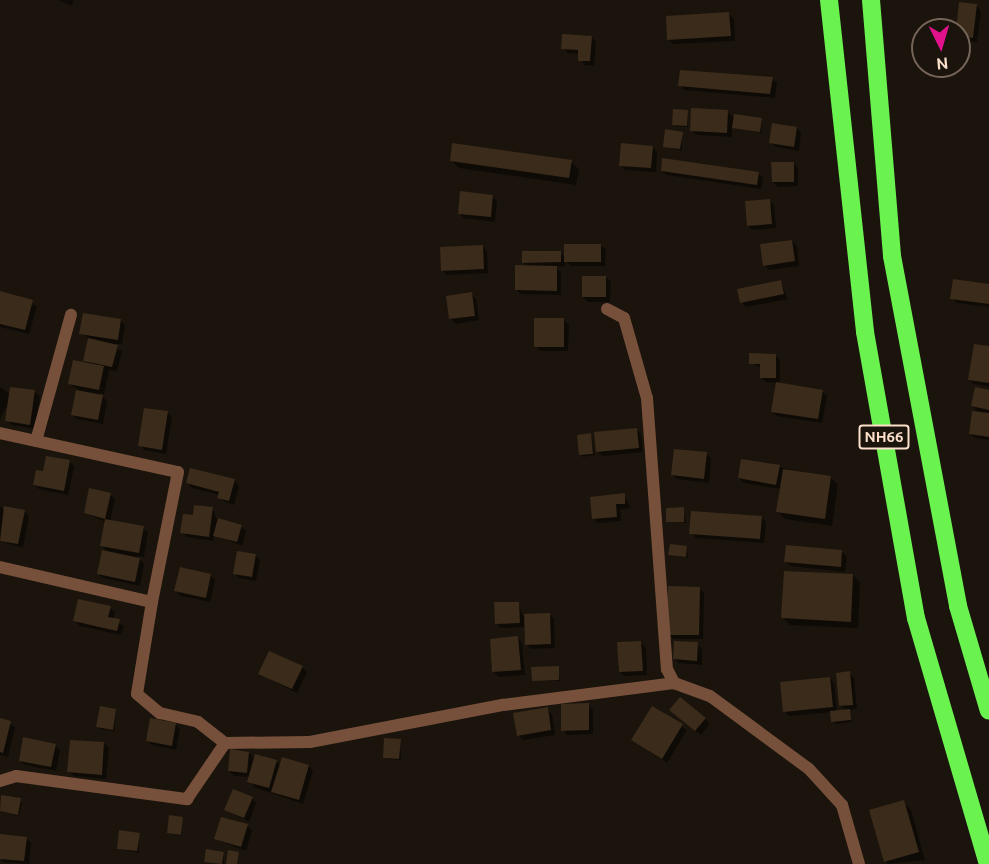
<!DOCTYPE html>
<style>
body{margin:0}
#map{position:relative;width:989px;height:864px;overflow:hidden;background:#1b140c;font-family:Ubuntu,sans-serif}
div>[style]{position:absolute}
.shadow>*{inset:0;background:#0007}
.building>*{inset:0;background:#3b2b1a}
.street>*{height:12px;margin:-6px;padding:0 6px;transform-origin:6px;border-radius:6px;background:#77503b}
.highway>*{height:18px;margin:-9px;padding:0 9px;transform-origin:9px;border-radius:9px;background:#6af24f}
span{translate:-50% -50%;white-space:nowrap;text-align:center;line-height:1.15;-webkit-text-stroke:5px #1b140c;paint-order:stroke}
.shield-label span{padding:2px 4px;background:#1b140c;border:2px solid;border-radius:4px;-webkit-text-stroke-width:0}
.shield-label{font-size:15px;color:#fbdfca;font-weight:700}
.north{position:absolute;left:911px;top:18px;width:60px;height:60px;box-sizing:border-box;background:#1b140c;border:2px solid #756558;border-radius:50%;rotate:175deg;font-size:16px;font-weight:700;line-height:24px;text-align:center;color:#fbdfca}
.north::after{content:'';display:block;margin:auto;width:21px;height:27px;background:#e0118b;clip-path:polygon(50% 0,100% 100%,50% 72%,0 100%)}
</style>
<div id="map">
<div class="shadow">
<i style="clip-path:polygon(59px 0,74px 0,71px 6px)"></i>
<i style="clip-path:polygon(977px 6px,981px 11px,977px 42px,961px 40px,959px 30px)"></i>
<i style="clip-path:polygon(729px 14px,734px 19px,735px 41px,673px 44px,668px 39px)"></i>
<i style="clip-path:polygon(591px 37px,596px 42px,594px 66px,584px 65px,580px 54px,568px 53px,563px 48px)"></i>
<i style="clip-path:polygon(772px 79px,777px 83px,775px 98px,684px 90px,680px 85px)"></i>
<i style="clip-path:polygon(687px 112px,688px 127px,676px 126px,674px 124px)"></i>
<i style="clip-path:polygon(728px 112px,735px 119px,761px 119px,762px 133px,732px 126px,732px 137px,697px 135px,692px 131px)"></i>
<i style="clip-path:polygon(797px 128px,801px 133px,799px 151px,776px 147px,771px 142px)"></i>
<i style="clip-path:polygon(682px 133px,682px 151px,664px 146px)"></i>
<i style="clip-path:polygon(653px 147px,657px 152px,656px 172px,625px 170px,620px 165px)"></i>
<i style="clip-path:polygon(451px 160px,571px 162px,579px 169px,576px 185px,459px 168px)"></i>
<i style="clip-path:polygon(793px 163px,798px 168px,798px 186px,778px 187px,773px 182px)"></i>
<i style="clip-path:polygon(662px 171px,758px 173px,763px 178px,761px 189px,667px 175px)"></i>
<i style="clip-path:polygon(492px 196px,497px 201px,495px 222px,464px 218px,459px 213px)"></i>
<i style="clip-path:polygon(769px 200px,774px 205px,776px 228px,753px 230px,748px 226px)"></i>
<i style="clip-path:polygon(792px 241px,797px 246px,799px 266px,769px 270px,764px 265px)"></i>
<i style="clip-path:polygon(483px 246px,487px 251px,488px 273px,447px 275px,442px 270px)"></i>
<i style="clip-path:polygon(601px 246px,606px 250px,605px 266px,571px 266px,565px 260px,565px 266px,555px 267px,561px 272px,561px 295px,521px 294px,517px 290px,528px 267px,523px 262px,560px 252px,566px 258px)"></i>
<i style="clip-path:polygon(606px 277px,611px 282px,610px 302px,588px 302px,583px 297px)"></i>
<i style="clip-path:polygon(781px 282px,788px 299px,746px 307px,741px 302px)"></i>
<i style="clip-path:polygon(989px 286px,989px 307px,957px 303px,952px 298px)"></i>
<i style="clip-path:polygon(0 292px,37px 306px,29px 334px,0 327px)"></i>
<i style="clip-path:polygon(471px 294px,476px 299px,479px 320px,456px 324px,451px 319px)"></i>
<i style="clip-path:polygon(120px 320px,125px 325px,122px 344px,109px 344px,122px 351px,117px 371px,109px 370px,104px 394px,99px 393px,107px 401px,103px 424px,77px 419px,73px 414px,78px 389px,69px 384px,89px 365px,84px 360px,89px 339px,81px 333px)"></i>
<i style="clip-path:polygon(564px 320px,569px 325px,568px 351px,540px 351px,535px 346px)"></i>
<i style="clip-path:polygon(989px 348px,989px 387px,974px 384px,969px 380px)"></i>
<i style="clip-path:polygon(775px 355px,780px 360px,780px 384px,822px 391px,827px 396px,822px 423px,777px 416px,772px 411px,777px 383px,766px 382px,761px 378px,761px 368px,751px 363px)"></i>
<i style="clip-path:polygon(0 387px,11px 395px,12px 388px,35px 392px,40px 397px,35px 429px,12px 425px,7px 420px,10px 400px,0 419px)"></i>
<i style="clip-path:polygon(989px 392px,989px 440px,975px 438px,970px 434px,980px 414px,972px 406px)"></i>
<i style="clip-path:polygon(167px 413px,172px 417px,166px 454px,144px 450px,140px 445px)"></i>
<i style="clip-path:polygon(637px 430px,641px 434px,643px 452px,603px 456px,598px 452px)"></i>
<i style="clip-path:polygon(591px 435px,595px 455px,583px 457px,581px 455px)"></i>
<i style="clip-path:polygon(706px 454px,711px 458px,709px 483px,677px 479px,673px 475px)"></i>
<i style="clip-path:polygon(70px 462px,74px 467px,68px 495px,39px 489px,34px 485px,44px 473px)"></i>
<i style="clip-path:polygon(779px 467px,830px 477px,838px 485px,832px 526px,785px 519px,778px 512px,781px 489px,744px 483px,739px 478px)"></i>
<i style="clip-path:polygon(191px 469px,235px 481px,239px 486px,234px 505px,224px 502px,220px 495px,192px 488px,188px 483px)"></i>
<i style="clip-path:polygon(110px 495px,115px 499px,110px 522px,143px 528px,148px 532px,144px 557px,136px 556px,144px 564px,140px 586px,103px 578px,98px 574px,109px 553px,102px 546px,106px 522px,85px 513px)"></i>
<i style="clip-path:polygon(624px 495px,630px 508px,620px 509px,621px 521px,598px 523px,594px 519px)"></i>
<i style="clip-path:polygon(0 506px,5px 511px,24px 511px,29px 516px,23px 548px,0 541px)"></i>
<i style="clip-path:polygon(196px 506px,213px 509px,217px 520px,241px 526px,246px 531px,242px 546px,214px 535px,213px 541px,187px 537px,182px 532px,194px 517px)"></i>
<i style="clip-path:polygon(683px 509px,686px 523px,668px 521px)"></i>
<i style="clip-path:polygon(761px 517px,766px 522px,764px 543px,696px 538px,691px 533px)"></i>
<i style="clip-path:polygon(687px 547px,688px 558px,670px 555px)"></i>
<i style="clip-path:polygon(842px 552px,847px 557px,845px 572px,790px 566px,785px 561px)"></i>
<i style="clip-path:polygon(255px 555px,260px 560px,256px 581px,239px 578px,235px 573px)"></i>
<i style="clip-path:polygon(210px 575px,215px 580px,210px 602px,181px 596px,176px 591px)"></i>
<i style="clip-path:polygon(853px 575px,860px 583px,858px 628px,790px 625px,783px 618px)"></i>
<i style="clip-path:polygon(699px 588px,704px 593px,703px 639px,674px 639px,669px 635px)"></i>
<i style="clip-path:polygon(518px 603px,523px 616px,549px 614px,554px 619px,555px 648px,531px 649px,526px 644px,526px 627px,501px 628px,496px 623px)"></i>
<i style="clip-path:polygon(110px 608px,115px 612px,113px 620px,124px 626px,121px 635px,80px 626px,75px 621px)"></i>
<i style="clip-path:polygon(518px 638px,522px 643px,525px 675px,499px 677px,494px 672px)"></i>
<i style="clip-path:polygon(641px 643px,646px 648px,647px 675px,625px 676px,620px 672px)"></i>
<i style="clip-path:polygon(697px 644px,702px 649px,702px 665px,679px 663px,675px 659px)"></i>
<i style="clip-path:polygon(302px 667px,307px 672px,297px 693px,260px 674px)"></i>
<i style="clip-path:polygon(558px 668px,560px 681px,533px 680px)"></i>
<i style="clip-path:polygon(849px 673px,854px 678px,857px 709px,848px 710px,852px 722px,835px 724px,832px 712px,789px 716px,785px 711px,830px 678px,834px 683px,837px 712px,846px 711px,841px 705px)"></i>
<i style="clip-path:polygon(588px 705px,593px 710px,593px 734px,567px 735px,563px 730px)"></i>
<i style="clip-path:polygon(652px 708px,687px 730px,667px 763px,633px 740px)"></i>
<i style="clip-path:polygon(547px 709px,552px 714px,555px 735px,523px 740px,518px 735px)"></i>
<i style="clip-path:polygon(116px 711px,114px 731px,100px 729px,98px 727px)"></i>
<i style="clip-path:polygon(676px 715px,705px 719px,710px 724px,701px 735px)"></i>
<i style="clip-path:polygon(0 719px,15px 727px,8px 757px,0 755px)"></i>
<i style="clip-path:polygon(175px 724px,180px 729px,176px 750px,152px 745px,147px 740px)"></i>
<i style="clip-path:polygon(400px 741px,401px 760px,386px 759px,384px 757px)"></i>
<i style="clip-path:polygon(104px 743px,109px 748px,106px 779px,74px 776px,69px 771px)"></i>
<i style="clip-path:polygon(55px 745px,60px 750px,56px 771px,25px 765px,20px 761px)"></i>
<i style="clip-path:polygon(249px 753px,255px 760px,276px 761px,281px 766px,283px 759px,309px 766px,313px 771px,303px 804px,254px 787px,250px 777px,234px 776px,229px 771px)"></i>
<i style="clip-path:polygon(2px 797px,22px 802px,19px 816px,0 811px)"></i>
<i style="clip-path:polygon(252px 798px,256px 803px,249px 822px,226px 810px)"></i>
<i style="clip-path:polygon(903px 802px,911px 810px,925px 860px,888px 864px,885px 861px)"></i>
<i style="clip-path:polygon(182px 818px,182px 836px,171px 834px,169px 832px)"></i>
<i style="clip-path:polygon(247px 826px,252px 830px,246px 851px,216px 839px)"></i>
<i style="clip-path:polygon(139px 834px,139px 853px,118px 849px)"></i>
<i style="clip-path:polygon(0 835px,26px 838px,31px 843px,29px 864px,2px 862px)"></i>
<i style="clip-path:polygon(224px 853px,224px 864px,206px 862px)"></i>
</div>
<div class="building">
<i style="clip-path:polygon(959px 2px,977px 4px,973px 38px,959px 36px,956px 30px)"></i>
<i style="clip-path:polygon(729px 12px,731px 36px,667px 40px,666px 16px)"></i>
<i style="clip-path:polygon(562px 34px,592px 36px,590px 61px,578px 61px,578px 50px,561px 49px)"></i>
<i style="clip-path:polygon(680px 70px,773px 77px,770px 94px,678px 86px)"></i>
<i style="clip-path:polygon(691px 108px,728px 110px,727px 133px,690px 131px)"></i>
<i style="clip-path:polygon(673px 109px,688px 110px,687px 126px,672px 125px)"></i>
<i style="clip-path:polygon(734px 114px,762px 118px,760px 132px,732px 128px)"></i>
<i style="clip-path:polygon(772px 123px,797px 127px,794px 147px,769px 143px)"></i>
<i style="clip-path:polygon(665px 129px,683px 132px,680px 149px,663px 147px)"></i>
<i style="clip-path:polygon(452px 143px,572px 160px,569px 178px,450px 161px)"></i>
<i style="clip-path:polygon(621px 143px,653px 146px,651px 168px,619px 166px)"></i>
<i style="clip-path:polygon(662px 158px,759px 172px,757px 185px,661px 171px)"></i>
<i style="clip-path:polygon(771px 162px,794px 162px,794px 182px,772px 182px)"></i>
<i style="clip-path:polygon(460px 191px,493px 195px,491px 217px,458px 214px)"></i>
<i style="clip-path:polygon(770px 199px,772px 224px,747px 226px,745px 201px)"></i>
<i style="clip-path:polygon(792px 240px,795px 261px,763px 266px,760px 244px)"></i>
<i style="clip-path:polygon(564px 244px,601px 244px,601px 262px,564px 262px)"></i>
<i style="clip-path:polygon(483px 245px,484px 269px,441px 271px,440px 247px)"></i>
<i style="clip-path:polygon(522px 251px,561px 251px,561px 262px,522px 263px)"></i>
<i style="clip-path:polygon(515px 265px,557px 266px,557px 291px,515px 290px)"></i>
<i style="clip-path:polygon(582px 276px,606px 276px,606px 297px,582px 297px)"></i>
<i style="clip-path:polygon(953px 279px,989px 284px,989px 304px,950px 299px)"></i>
<i style="clip-path:polygon(781px 280px,784px 294px,740px 303px,737px 289px)"></i>
<i style="clip-path:polygon(0 291px,33px 300px,25px 330px,0 324px)"></i>
<i style="clip-path:polygon(472px 292px,475px 316px,449px 319px,446px 296px)"></i>
<i style="clip-path:polygon(83px 313px,121px 319px,118px 340px,79px 334px)"></i>
<i style="clip-path:polygon(534px 318px,564px 318px,564px 347px,534px 347px)"></i>
<i style="clip-path:polygon(88px 338px,118px 345px,112px 367px,83px 361px)"></i>
<i style="clip-path:polygon(974px 344px,989px 346px,989px 383px,968px 380px)"></i>
<i style="clip-path:polygon(749px 353px,776px 354px,776px 378px,760px 378px,760px 364px,749px 364px)"></i>
<i style="clip-path:polygon(73px 360px,104px 366px,99px 390px,68px 384px)"></i>
<i style="clip-path:polygon(776px 382px,823px 390px,818px 419px,771px 412px)"></i>
<i style="clip-path:polygon(10px 387px,35px 390px,30px 425px,5px 421px)"></i>
<i style="clip-path:polygon(975px 387px,989px 390px,989px 410px,971px 406px)"></i>
<i style="clip-path:polygon(76px 390px,103px 395px,98px 420px,71px 415px)"></i>
<i style="clip-path:polygon(144px 408px,168px 411px,162px 450px,138px 446px)"></i>
<i style="clip-path:polygon(972px 411px,989px 413px,989px 437px,969px 434px)"></i>
<i style="clip-path:polygon(637px 428px,639px 448px,596px 452px,594px 432px)"></i>
<i style="clip-path:polygon(591px 433px,593px 454px,579px 455px,577px 435px)"></i>
<i style="clip-path:polygon(674px 449px,707px 452px,704px 479px,671px 475px)"></i>
<i style="clip-path:polygon(46px 456px,70px 460px,64px 491px,33px 485px,36px 470px,43px 471px)"></i>
<i style="clip-path:polygon(741px 459px,780px 465px,776px 485px,738px 478px)"></i>
<i style="clip-path:polygon(190px 468px,235px 479px,229px 501px,217px 498px,219px 492px,186px 483px)"></i>
<i style="clip-path:polygon(783px 469px,831px 476px,825px 519px,776px 512px)"></i>
<i style="clip-path:polygon(89px 488px,111px 493px,105px 519px,84px 513px)"></i>
<i style="clip-path:polygon(625px 493px,625px 504px,616px 504px,617px 517px,592px 519px,590px 497px)"></i>
<i style="clip-path:polygon(194px 505px,213px 507px,209px 537px,180px 533px,183px 514px,193px 515px)"></i>
<i style="clip-path:polygon(4px 506px,25px 510px,18px 544px,0 541px)"></i>
<i style="clip-path:polygon(684px 507px,684px 522px,666px 522px,666px 508px)"></i>
<i style="clip-path:polygon(691px 511px,762px 516px,760px 539px,689px 534px)"></i>
<i style="clip-path:polygon(218px 518px,242px 525px,237px 542px,213px 536px)"></i>
<i style="clip-path:polygon(105px 519px,144px 526px,139px 553px,100px 546px)"></i>
<i style="clip-path:polygon(670px 544px,687px 546px,686px 557px,668px 555px)"></i>
<i style="clip-path:polygon(786px 545px,842px 550px,841px 567px,784px 562px)"></i>
<i style="clip-path:polygon(102px 550px,140px 558px,135px 582px,97px 574px)"></i>
<i style="clip-path:polygon(237px 551px,256px 554px,252px 577px,233px 574px)"></i>
<i style="clip-path:polygon(180px 567px,211px 574px,206px 598px,174px 591px)"></i>
<i style="clip-path:polygon(784px 571px,853px 574px,851px 622px,781px 618px)"></i>
<i style="clip-path:polygon(668px 586px,700px 587px,699px 635px,667px 635px)"></i>
<i style="clip-path:polygon(78px 599px,111px 606px,108px 617px,120px 619px,117px 631px,73px 621px)"></i>
<i style="clip-path:polygon(494px 602px,519px 602px,520px 623px,495px 624px)"></i>
<i style="clip-path:polygon(550px 613px,551px 644px,525px 645px,524px 614px)"></i>
<i style="clip-path:polygon(518px 636px,521px 670px,492px 672px,490px 639px)"></i>
<i style="clip-path:polygon(641px 641px,643px 671px,619px 672px,617px 642px)"></i>
<i style="clip-path:polygon(674px 641px,698px 642px,697px 661px,673px 659px)"></i>
<i style="clip-path:polygon(269px 651px,303px 666px,292px 689px,258px 674px)"></i>
<i style="clip-path:polygon(559px 666px,559px 680px,532px 681px,531px 667px)"></i>
<i style="clip-path:polygon(850px 671px,853px 705px,839px 706px,836px 673px)"></i>
<i style="clip-path:polygon(830px 677px,833px 707px,783px 712px,780px 682px)"></i>
<i style="clip-path:polygon(680px 697px,706px 718px,695px 731px,669px 710px)"></i>
<i style="clip-path:polygon(589px 703px,589px 730px,561px 731px,561px 704px)"></i>
<i style="clip-path:polygon(100px 706px,116px 709px,113px 730px,96px 727px)"></i>
<i style="clip-path:polygon(652px 706px,683px 724px,662px 759px,631px 740px)"></i>
<i style="clip-path:polygon(548px 707px,551px 730px,517px 736px,513px 713px)"></i>
<i style="clip-path:polygon(850px 709px,851px 720px,831px 722px,830px 711px)"></i>
<i style="clip-path:polygon(0 718px,11px 721px,3px 753px,0 752px)"></i>
<i style="clip-path:polygon(150px 718px,176px 723px,172px 746px,146px 741px)"></i>
<i style="clip-path:polygon(23px 737px,56px 744px,51px 767px,19px 761px)"></i>
<i style="clip-path:polygon(384px 738px,401px 739px,399px 759px,383px 758px)"></i>
<i style="clip-path:polygon(70px 740px,104px 742px,102px 775px,67px 772px)"></i>
<i style="clip-path:polygon(230px 749px,249px 752px,247px 773px,228px 771px)"></i>
<i style="clip-path:polygon(255px 754px,277px 760px,269px 788px,247px 782px)"></i>
<i style="clip-path:polygon(282px 757px,309px 765px,299px 800px,271px 792px)"></i>
<i style="clip-path:polygon(233px 789px,253px 797px,244px 818px,224px 810px)"></i>
<i style="clip-path:polygon(1px 795px,21px 798px,18px 815px,0 811px)"></i>
<i style="clip-path:polygon(904px 800px,919px 852px,884px 862px,869px 810px)"></i>
<i style="clip-path:polygon(169px 815px,183px 817px,181px 835px,167px 833px)"></i>
<i style="clip-path:polygon(221px 817px,248px 824px,241px 847px,214px 839px)"></i>
<i style="clip-path:polygon(119px 830px,140px 833px,137px 851px,117px 849px)"></i>
<i style="clip-path:polygon(0 834px,27px 837px,24px 861px,0 859px)"></i>
<i style="clip-path:polygon(206px 849px,224px 852px,222px 864px,204px 862px)"></i>
<i style="clip-path:polygon(228px 850px,239px 852px,237px 864px,226px 864px)"></i>
</div>
<div class="street">
<i style="left:607px;top:309px;width:19px;rotate:28deg"></i>
<i style="left:624px;top:318px;width:83px;rotate:74deg"></i>
<i style="left:647px;top:398px;width:272px;rotate:85.8deg"></i>
<i style="left:667px;top:669px;width:16px;rotate:63deg"></i>
<i style="left:0;top:433px;width:182px;rotate:12.4deg"></i>
<i style="left:178px;top:472px;width:133px;rotate:101.3deg"></i>
<i style="left:36px;top:441px;width:131px;rotate:-74.5deg"></i>
<i style="left:0;top:567px;width:156px;rotate:13deg"></i>
<i style="left:152px;top:602px;width:93px;rotate:99.3deg"></i>
<i style="left:137px;top:694px;width:30px;rotate:40deg"></i>
<i style="left:160px;top:713px;width:39px;rotate:13deg"></i>
<i style="left:198px;top:722px;width:34px;rotate:38deg"></i>
<i style="left:0;top:781px;width:17px;rotate:-17deg"></i>
<i style="left:16px;top:776px;width:173px;rotate:7.7deg"></i>
<i style="left:187px;top:799px;width:68px;rotate:-55.8deg"></i>
<i style="left:225px;top:743px;width:85px;rotate:-0.7deg"></i>
<i style="left:310px;top:742px;width:197px;rotate:-10.9deg"></i>
<i style="left:503px;top:705px;width:172px;rotate:-7.3deg"></i>
<i style="left:674px;top:683px;width:38px;rotate:20deg"></i>
<i style="left:710px;top:696px;width:123px;rotate:36.4deg"></i>
<i style="left:809px;top:769px;width:49px;rotate:47.5deg"></i>
<i style="left:842px;top:805px;width:61px;rotate:73.9deg"></i>
</div>
<div class="highway">
<i style="left:829px;top:0;width:334px;rotate:83.8deg"></i>
<i style="left:865px;top:332px;width:291px;rotate:79.9deg"></i>
<i style="left:916px;top:618px;width:256px;rotate:73.7deg"></i>
<i style="left:871px;top:0;width:257px;rotate:85.3deg"></i>
<i style="left:892px;top:256px;width:356px;rotate:79.3deg"></i>
<i style="left:958px;top:606px;width:109px;rotate:73.6deg"></i>
</div>
<div class="shield-label">
<span style="left:884px;top:437px">NH66</span>
</div>
<div class="north">N</div>
</div>
